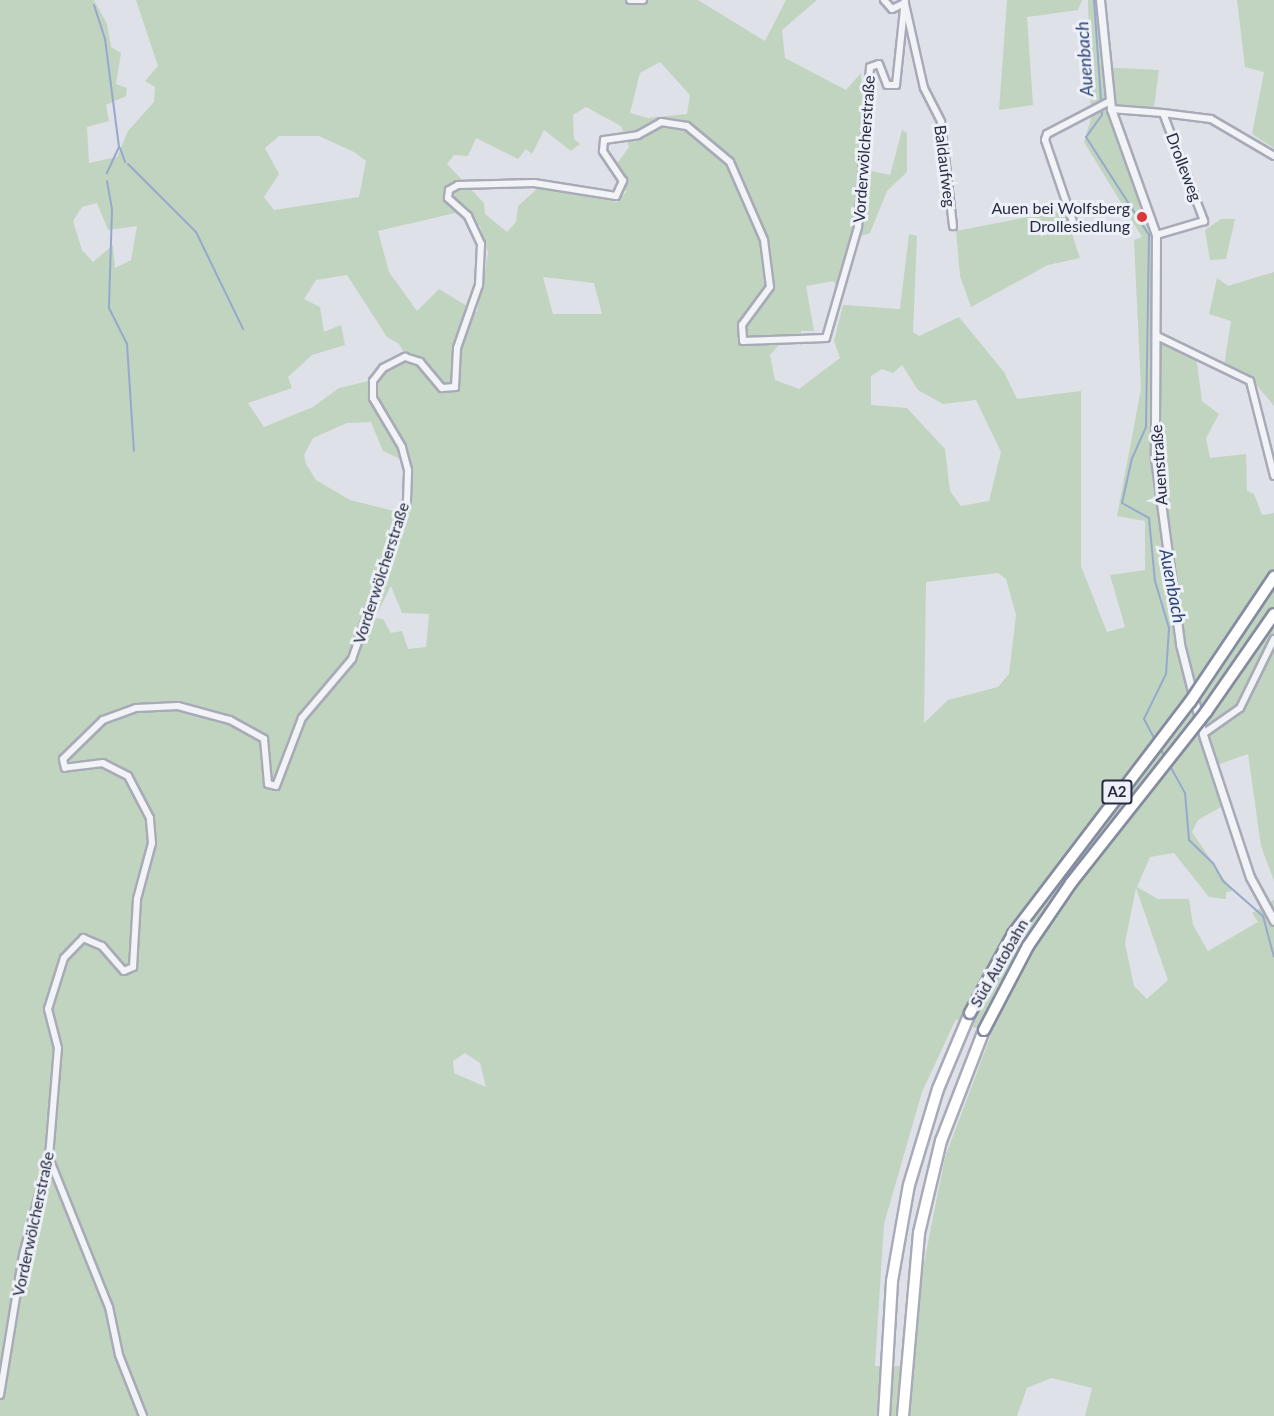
<!DOCTYPE html>
<meta charset="utf-8">
<style>
body{margin:0}
#map{position:relative;width:1274px;height:1416px;overflow:hidden;background:#dfe1e9;font-family:Lato,sans-serif}
div>[style]{position:absolute}
.green>*{inset:0;background:#c1d4bf}
.stream>*{height:2px;margin:-1px;padding:0 1px;transform-origin:1px;border-radius:1px;background:#96a9cd}
.roads{filter:drop-shadow(2px 0 #a8abb7) drop-shadow(-2px 0 #a8abb7) drop-shadow(0 2px #a8abb7) drop-shadow(0 -2px #a8abb7)}
.minor>*{height:6px;margin:-3px;padding:0 3px;transform-origin:3px;border-radius:3px;background:#f2f3f7}
.tertiary>*{height:7px;margin:-3.5px;padding:0 3.5px;transform-origin:3.5px;border-radius:3.5px;background:#f2f3f7}
.motorway>*{height:10px;margin:-5px;padding:0 5px;transform-origin:5px;border-radius:5px;background:#fff}
.bridges{filter:drop-shadow(2px 0 #858ca1) drop-shadow(-2px 0 #858ca1) drop-shadow(0 2px #858ca1) drop-shadow(0 -2px #858ca1)}
.motorway-bridge>*{height:10px;margin:-5px;padding:0 5px;transform-origin:5px;border-radius:5px;background:#fff}
.dots>*{width:16px;height:16px;translate:-50% -50%;box-sizing:border-box;border:3px solid #eef0f7;border-radius:50%}
span{translate:-50% -50%;white-space:nowrap;text-align:center;line-height:1.15;-webkit-text-stroke:6px #eef0f7;paint-order:stroke}
.shield-label span{padding:2px 4px;background:#eef0f7;border:2px solid;border-radius:4px;-webkit-text-stroke-width:0}
.shield-label{font-size:15px;color:#262c42;font-weight:700}
.street-label{font-size:16px;color:#262c42}
.poi-label{font-size:16px;color:#262c42}
.right{translate:-100% -50%;text-align:right}
.water-label{font-size:18px;color:#2d4479;font-style:italic}
</style>
<div id="map">
<div class="green">
<i style="clip-path:polygon(evenodd,0 0,94px 0,107px 24px,111px 47px,121px 53px,116px 84px,127px 88px,126px 96px,106px 105px,109px 121px,87px 127px,89px 163px,117px 157px,128px 131px,154px 102px,155px 87px,145px 81px,158px 66px,136px 0,698px 0,765px 41px,786px 0,817px 0,782px 30px,785px 58px,846px 90px,861px 73px,867px 170px,890px 175px,902px 130px,907px 133px,907px 172px,887px 191px,870px 233px,858px 237px,841px 302px,834px 281px,806px 286px,814px 331px,801px 331px,802px 345px,784px 339px,770px 355px,775px 380px,799px 389px,840px 358px,834px 341px,843px 305px,900px 309px,909px 234px,917px 236px,913px 332px,919px 336px,959px 317px,1004px 372px,1017px 399px,1081px 391px,1081px 566px,1107px 632px,1125px 627px,1110px 575px,1145px 570px,1145px 521px,1117px 516px,1141px 389px,1134px 240px,1142px 237px,1084px 142px,1091px 118px,1088px 0,1096px 0,1101px 67px,1159px 70px,1153px 115px,1109px 115px,1152px 235px,1153px 340px,1196px 355px,1202px 401px,1219px 414px,1206px 438px,1210px 458px,1246px 454px,1247px 491px,1254px 494px,1262px 515px,1274px 513px,1274px 881px,1261px 846px,1248px 754px,1211px 767px,1223px 806px,1198px 820px,1192px 832px,1232px 891px,1226px 892px,1226px 899px,1209px 897px,1174px 853px,1150px 857px,1137px 887px,1158px 899px,1189px 899px,1193px 925px,1208px 951px,1258px 922px,1252px 913px,1274px 900px,1274px 1416px,1085px 1416px,1092px 1388px,1051px 1378px,1027px 1388px,1017px 1416px,0 1416px,0 0,660px 62px,690px 95px,687px 114px,648px 118px,630px 113px,640px 73px,660px 62px,0 0,586px 107px,621px 126px,629px 147px,616px 165px,626px 192px,617px 202px,538px 188px,518px 206px,516px 222px,507px 232px,485px 214px,484px 203px,447px 164px,454px 155px,468px 156px,476px 138px,518px 159px,526px 149px,532px 154px,544px 130px,571px 151px,580px 144px,574px 139px,573px 115px,586px 107px,0 0,279px 136px,319px 136px,354px 152px,366px 161px,359px 197px,274px 210px,264px 197px,279px 174px,265px 148px,279px 136px,0 0,97px 203px,108px 230px,137px 226px,131px 260px,115px 268px,113px 245px,93px 262px,82px 250px,73px 221px,82px 207px,97px 203px,0 0,455px 213px,480px 226px,488px 253px,477px 312px,439px 289px,417px 311px,389px 272px,378px 231px,455px 213px,0 0,347px 275px,387px 337px,399px 344px,410px 363px,398px 362px,377px 379px,339px 388px,313px 407px,264px 427px,248px 403px,292px 388px,288px 377px,312px 355px,345px 345px,341px 325px,324px 332px,320px 307px,304px 299px,316px 280px,347px 275px,0 0,543px 277px,594px 283px,602px 314px,553px 314px,543px 277px,0 0,902px 365px,918px 390px,943px 404px,976px 400px,1001px 452px,989px 501px,961px 506px,950px 491px,945px 449px,907px 408px,871px 405px,871px 376px,882px 369px,893px 373px,902px 365px,0 0,371px 422px,383px 451px,411px 464px,413px 492px,406px 514px,350px 500px,316px 480px,306px 464px,304px 455px,313px 438px,347px 423px,371px 422px,0 0,998px 573px,1006px 579px,1016px 615px,1009px 674px,998px 687px,948px 700px,924px 723px,926px 582px,998px 573px,0 0,391px 586px,402px 613px,429px 614px,426px 647px,408px 649px,402px 631px,391px 633px,383px 619px,375px 618px,391px 586px,0 0,1136px 888px,1168px 980px,1147px 999px,1134px 986px,1125px 943px,1136px 888px,0 0,956px 1019px,991px 1035px,945px 1157px,921px 1278px,914px 1366px,875px 1366px,884px 1224px,922px 1092px,956px 1019px,0 0,465px 1053px,480px 1063px,486px 1087px,454px 1073px,453px 1061px,465px 1053px)"></i>
<i style="clip-path:polygon(1007px 0,1082px 0,1078px 10px,1027px 17px,1033px 105px,999px 110px)"></i>
<i style="clip-path:polygon(1237px 0,1274px 0,1274px 148px,1252px 134px,1264px 72px,1245px 67px)"></i>
<i style="clip-path:polygon(1064px 210px,1080px 258px,1048px 265px,971px 307px,960px 276px,956px 231px)"></i>
<i style="clip-path:polygon(1221px 219px,1235px 219px,1226px 259px,1210px 260px,1205px 230px)"></i>
<i style="clip-path:polygon(1274px 272px,1274px 406px,1249px 376px,1224px 366px,1231px 321px,1209px 314px,1217px 278px,1228px 286px)"></i>
</div>
<div class="stream">
<i style="left:1094px;top:0;width:115px;rotate:86deg"></i>
<i style="left:1102px;top:115px;width:27px;rotate:126deg"></i>
<i style="left:1086px;top:137px;width:117px;rotate:57.3deg"></i>
<i style="left:1149px;top:235px;width:192px;rotate:90.9deg"></i>
<i style="left:1146px;top:427px;width:34px;rotate:114deg"></i>
<i style="left:1132px;top:458px;width:46px;rotate:102.5deg"></i>
<i style="left:1122px;top:503px;width:31px;rotate:29deg"></i>
<i style="left:1149px;top:518px;width:63px;rotate:84.6deg"></i>
<i style="left:1155px;top:581px;width:49px;rotate:73.4deg"></i>
<i style="left:1169px;top:628px;width:46px;rotate:93.7deg"></i>
<i style="left:1166px;top:674px;width:50px;rotate:116.1deg"></i>
<i style="left:1144px;top:719px;width:24px;rotate:62deg"></i>
<i style="left:94px;top:5px;width:36px;rotate:72deg"></i>
<i style="left:105px;top:39px;width:109px;rotate:82.6deg"></i>
<i style="left:119px;top:147px;width:29px;rotate:115deg"></i>
<i style="left:120px;top:148px;width:15px;rotate:70deg"></i>
<i style="left:128px;top:164px;width:96px;rotate:45deg"></i>
<i style="left:196px;top:232px;width:108px;rotate:64.1deg"></i>
<i style="left:107px;top:181px;width:29px;rotate:80deg"></i>
<i style="left:112px;top:210px;width:98px;rotate:91.8deg"></i>
<i style="left:109px;top:308px;width:40px;rotate:63.4deg"></i>
<i style="left:127px;top:344px;width:107px;rotate:86.3deg"></i>
<i style="left:1160px;top:747px;width:12px;rotate:66deg"></i>
<i style="left:1170px;top:766px;width:31px;rotate:61deg"></i>
<i style="left:1185px;top:793px;width:47px;rotate:85.1deg"></i>
<i style="left:1189px;top:840px;width:33px;rotate:44deg"></i>
<i style="left:1213px;top:863px;width:21px;rotate:61deg"></i>
<i style="left:1223px;top:881px;width:53px;rotate:41.2deg"></i>
<i style="left:1263px;top:916px;width:42px;rotate:75deg"></i>
</div>
<div class="roads">
<div class="minor">
<i style="left:630px;top:0;width:13px"></i>
<i style="left:884px;top:0;width:12px;rotate:48deg"></i>
<i style="left:892px;top:9px;width:14px;rotate:-25deg"></i>
<i style="left:905px;top:4px;width:86px;rotate:77.3deg"></i>
<i style="left:924px;top:88px;width:38px;rotate:63deg"></i>
<i style="left:941px;top:122px;width:105px;rotate:83.4deg"></i>
<i style="left:1111px;top:109px;width:52px;rotate:4.4deg"></i>
<i style="left:1163px;top:113px;width:116px;rotate:69.2deg"></i>
<i style="left:1204px;top:221px;width:50px;rotate:163.7deg"></i>
<i style="left:1163px;top:113px;width:48px;rotate:7.1deg"></i>
<i style="left:1211px;top:119px;width:73px;rotate:30.4deg"></i>
<i style="left:1074px;top:225px;width:90px;rotate:-108.8deg"></i>
<i style="left:1045px;top:140px;width:6px;rotate:-72deg"></i>
<i style="left:1047px;top:134px;width:71px;rotate:-27.6deg"></i>
<i style="left:1157px;top:336px;width:103px;rotate:25.8deg"></i>
<i style="left:1250px;top:381px;width:98px;rotate:75.8deg"></i>
<i style="left:1203px;top:734px;width:45px;rotate:-35.1deg"></i>
<i style="left:1240px;top:708px;width:77px;rotate:-63.8deg"></i>
<i style="left:49px;top:1158px;width:161px;rotate:68.1deg"></i>
<i style="left:109px;top:1307px;width:49px;rotate:78.2deg"></i>
<i style="left:119px;top:1355px;width:66px;rotate:68.5deg"></i>
<i style="left:0;top:1395px;width:142px;rotate:-80.7deg"></i>
<i style="left:23px;top:1255px;width:101px;rotate:-75.1deg"></i>
<i style="left:49px;top:1157px;width:109px;rotate:-85.3deg"></i>
<i style="left:58px;top:1048px;width:40px;rotate:-104.4deg"></i>
<i style="left:48px;top:1009px;width:53px;rotate:-72.6deg"></i>
<i style="left:64px;top:958px;width:28px;rotate:-46deg"></i>
<i style="left:83px;top:938px;width:21px;rotate:23deg"></i>
<i style="left:102px;top:946px;width:33px;rotate:49deg"></i>
<i style="left:124px;top:971px;width:10px;rotate:-24deg"></i>
<i style="left:133px;top:967px;width:68px;rotate:-86.6deg"></i>
<i style="left:137px;top:899px;width:58px;rotate:-75deg"></i>
<i style="left:152px;top:843px;width:25px;rotate:-95deg"></i>
<i style="left:150px;top:818px;width:47px;rotate:-117.6deg"></i>
<i style="left:128px;top:776px;width:28px;rotate:-153deg"></i>
<i style="left:103px;top:763px;width:38px;rotate:173deg"></i>
<i style="left:65px;top:768px;width:9px;rotate:-103deg"></i>
<i style="left:63px;top:759px;width:56px;rotate:-44.3deg"></i>
<i style="left:103px;top:720px;width:35px;rotate:-20deg"></i>
<i style="left:136px;top:708px;width:42px;rotate:-2.7deg"></i>
<i style="left:178px;top:706px;width:54px;rotate:15.1deg"></i>
<i style="left:230px;top:720px;width:39px;rotate:29deg"></i>
<i style="left:264px;top:739px;width:45px;rotate:84.9deg"></i>
<i style="left:268px;top:784px;width:8px;rotate:14deg"></i>
<i style="left:276px;top:786px;width:73px;rotate:-69.1deg"></i>
<i style="left:302px;top:718px;width:77px;rotate:-49.7deg"></i>
<i style="left:352px;top:659px;width:167px;rotate:-70.8deg"></i>
<i style="left:407px;top:501px;width:31px;rotate:-88deg"></i>
<i style="left:408px;top:470px;width:24px;rotate:-105deg"></i>
<i style="left:402px;top:447px;width:57px;rotate:-120.6deg"></i>
<i style="left:373px;top:398px;width:17px;rotate:-90deg"></i>
<i style="left:373px;top:381px;width:16px;rotate:-52deg"></i>
<i style="left:383px;top:368px;width:25px;rotate:-27deg"></i>
<i style="left:405px;top:357px;width:16px;rotate:18deg"></i>
<i style="left:420px;top:362px;width:34px;rotate:50deg"></i>
<i style="left:442px;top:388px;width:13px;rotate:-4deg"></i>
<i style="left:455px;top:387px;width:39px;rotate:-87deg"></i>
<i style="left:457px;top:348px;width:67px;rotate:-70.8deg"></i>
<i style="left:479px;top:285px;width:41px;rotate:-87.2deg"></i>
<i style="left:481px;top:244px;width:31px;rotate:-115deg"></i>
<i style="left:468px;top:216px;width:27px;rotate:-138deg"></i>
<i style="left:448px;top:198px;width:8px;rotate:-83deg"></i>
<i style="left:449px;top:190px;width:10px;rotate:-29deg"></i>
<i style="left:458px;top:185px;width:76px;rotate:-1.5deg"></i>
<i style="left:534px;top:183px;width:83px;rotate:9deg"></i>
<i style="left:616px;top:196px;width:17px;rotate:-65deg"></i>
<i style="left:623px;top:181px;width:36px;rotate:-124deg"></i>
<i style="left:603px;top:151px;width:11px;rotate:-85deg"></i>
<i style="left:604px;top:140px;width:34px;rotate:-8deg"></i>
<i style="left:638px;top:135px;width:26px;rotate:-29deg"></i>
<i style="left:661px;top:122px;width:26px;rotate:9deg"></i>
<i style="left:687px;top:126px;width:56px;rotate:39.9deg"></i>
<i style="left:730px;top:162px;width:85px;rotate:66.4deg"></i>
<i style="left:764px;top:240px;width:47px;rotate:82.7deg"></i>
<i style="left:770px;top:287px;width:47px;rotate:126.4deg"></i>
<i style="left:742px;top:325px;width:16px;rotate:86deg"></i>
<i style="left:743px;top:341px;width:83px;rotate:-2.1deg"></i>
<i style="left:826px;top:338px;width:116px;rotate:-73.9deg"></i>
<i style="left:858px;top:227px;width:160px;rotate:-85.7deg"></i>
<i style="left:870px;top:67px;width:9px;rotate:-18deg"></i>
<i style="left:879px;top:64px;width:22px;rotate:69deg"></i>
<i style="left:887px;top:85px;width:9px"></i>
<i style="left:896px;top:85px;width:85px;rotate:-84deg"></i>
</div>
<div class="tertiary">
<i style="left:1100px;top:0;width:110px;rotate:84.2deg"></i>
<i style="left:1111px;top:109px;width:134px;rotate:70.3deg"></i>
<i style="left:1156px;top:235px;width:223px;rotate:90.3deg"></i>
<i style="left:1155px;top:458px;width:188px;rotate:82.3deg"></i>
<i style="left:1180px;top:644px;width:97px;rotate:75.7deg"></i>
<i style="left:1204px;top:738px;width:146px;rotate:71.7deg"></i>
<i style="left:1250px;top:877px;width:50px;rotate:61.4deg"></i>
</div>
<div class="motorway">
<i style="left:884px;top:1416px;width:135px;rotate:-86.6deg"></i>
<i style="left:892px;top:1281px;width:97px;rotate:-80deg"></i>
<i style="left:909px;top:1185px;width:100px;rotate:-73.2deg"></i>
<i style="left:938px;top:1089px;width:82px;rotate:-67.2deg"></i>
<i style="left:903px;top:1416px;width:184px;rotate:-85deg"></i>
<i style="left:919px;top:1233px;width:95px;rotate:-76.6deg"></i>
<i style="left:941px;top:1141px;width:119px;rotate:-68.8deg"></i>
</div>
</div>
<div class="bridges">
<div class="motorway-bridge">
<i style="left:970px;top:1013px;width:90px;rotate:-61.4deg"></i>
<i style="left:1013px;top:934px;width:292px;rotate:-52.7deg"></i>
<i style="left:1190px;top:702px;width:151px;rotate:-56.1deg"></i>
<i style="left:984px;top:1030px;width:95px;rotate:-62.4deg"></i>
<i style="left:1028px;top:946px;width:76px;rotate:-55.7deg"></i>
<i style="left:1071px;top:883px;width:218px;rotate:-51.7deg"></i>
<i style="left:1206px;top:712px;width:119px;rotate:-55.2deg"></i>
</div>
</div>
<div class="dots">
<i style="left:1142px;top:217px;background:#da3839"></i>
</div>
<div class="shield-label">
<span style="left:1117px;top:792px">A2</span>
</div>
<div class="street-label">
<span style="left:864px;top:149px;rotate:-86deg">Vorderwölcherstraße</span>
<span style="left:945px;top:166px;rotate:83deg">Baldaufweg</span>
<span style="left:1184px;top:167px;rotate:69deg">Drolleweg</span>
<span style="left:1159px;top:465px;rotate:-94deg">Auenstraße</span>
<span style="left:381px;top:573px;rotate:-72deg">Vorderwölcherstraße</span>
<span style="left:999px;top:963px;rotate:-60deg">Süd Autobahn</span>
<span style="left:33px;top:1224px;rotate:-78deg">Vorderwölcherstraße</span>
</div>
<div class="poi-label">
<span class="right" style="left:1130px;top:217px">Auen bei Wolfsberg<br>Drollesiedlung</span>
</div>
<div class="water-label">
<span style="left:1084px;top:59px;rotate:-94deg">Auenbach</span>
<span style="left:1173px;top:586px;rotate:79deg">Auenbach</span>
</div>
</div>
